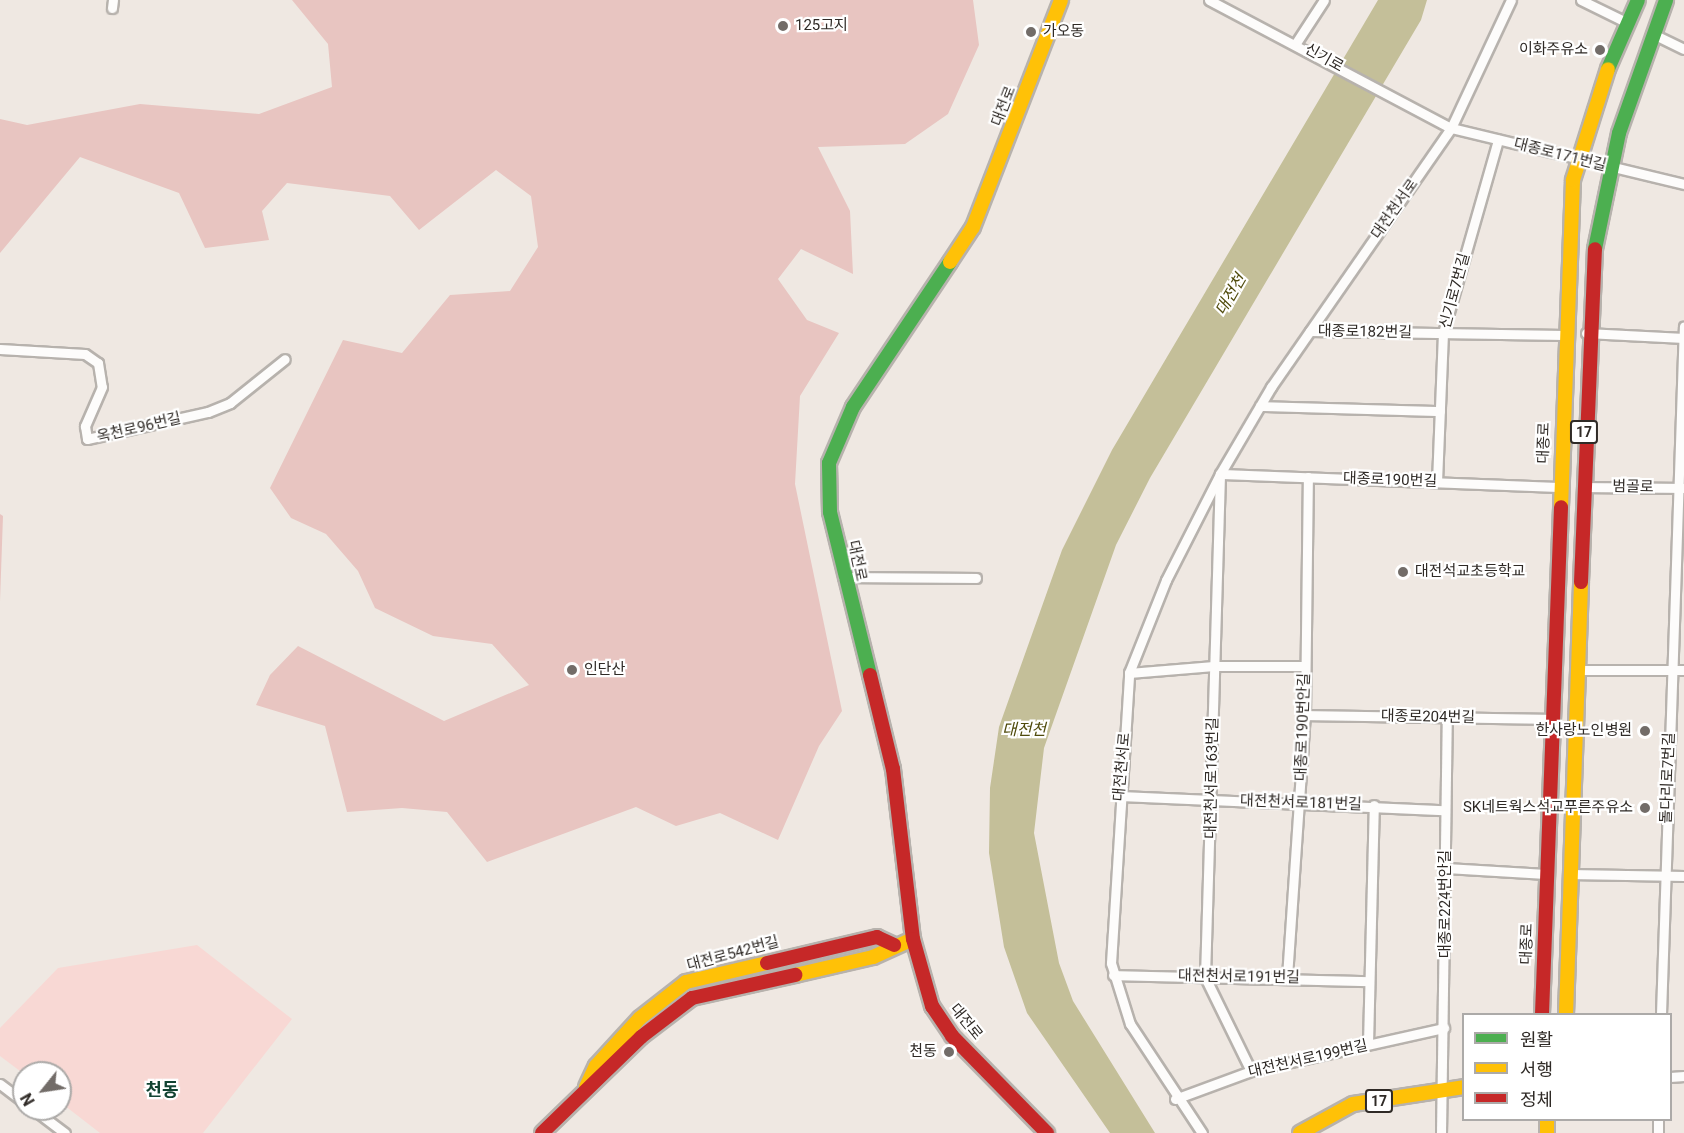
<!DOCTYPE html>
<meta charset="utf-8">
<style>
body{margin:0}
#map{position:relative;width:1684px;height:1133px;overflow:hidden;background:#efe8e2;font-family:Roboto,"Noto Sans KR",sans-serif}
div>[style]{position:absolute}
.green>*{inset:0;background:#f8d8d4}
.forest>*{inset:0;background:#e8c5c1}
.water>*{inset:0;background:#c4bf99}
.roads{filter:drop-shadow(2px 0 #b7b2ad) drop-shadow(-2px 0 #b7b2ad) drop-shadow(0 2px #b7b2ad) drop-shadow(0 -2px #b7b2ad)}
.street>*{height:9px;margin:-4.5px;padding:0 4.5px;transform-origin:4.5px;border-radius:4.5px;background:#fdfcfb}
.fast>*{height:14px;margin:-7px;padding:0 7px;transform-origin:7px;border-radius:7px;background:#4caf50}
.slow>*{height:14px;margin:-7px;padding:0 7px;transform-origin:7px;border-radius:7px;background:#ffc107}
.jam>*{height:14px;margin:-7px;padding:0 7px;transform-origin:7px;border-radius:7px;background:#c62828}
.dots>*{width:16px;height:16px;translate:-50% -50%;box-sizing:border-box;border:3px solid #fff;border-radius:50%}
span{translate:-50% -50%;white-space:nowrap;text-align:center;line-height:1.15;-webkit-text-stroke:4.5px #fff;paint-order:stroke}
.shield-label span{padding:2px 4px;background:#fff;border:2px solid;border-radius:4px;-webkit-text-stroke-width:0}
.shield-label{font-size:14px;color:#2f2a26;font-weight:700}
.poi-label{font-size:15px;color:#2f2a26}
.left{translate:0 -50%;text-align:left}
.right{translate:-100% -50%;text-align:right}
.street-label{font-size:15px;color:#2f2a26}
.water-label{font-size:16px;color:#504b0c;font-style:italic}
.quarter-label{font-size:18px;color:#124332;font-weight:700}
.legend{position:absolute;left:1462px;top:1013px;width:210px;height:108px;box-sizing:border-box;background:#fff;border:2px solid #acaaa8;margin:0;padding:8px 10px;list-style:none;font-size:18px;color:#2f2a26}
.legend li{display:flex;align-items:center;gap:12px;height:30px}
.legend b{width:30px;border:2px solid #acaaa8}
.north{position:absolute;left:12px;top:1061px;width:60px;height:60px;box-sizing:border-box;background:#fff;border:2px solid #acaaa8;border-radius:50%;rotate:240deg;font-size:16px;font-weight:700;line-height:24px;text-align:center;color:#2f2a26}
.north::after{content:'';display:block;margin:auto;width:21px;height:27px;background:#726c68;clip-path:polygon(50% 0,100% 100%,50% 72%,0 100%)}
</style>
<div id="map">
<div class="green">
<i style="clip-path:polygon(197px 945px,292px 1019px,203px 1133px,100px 1133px,60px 1102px,60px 1073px,24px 1074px,0 1056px,0 1028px,58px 968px)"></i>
</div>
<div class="forest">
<i style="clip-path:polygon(292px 0,973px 0,979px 45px,948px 114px,905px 144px,818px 147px,850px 211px,853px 274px,801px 249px,778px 279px,807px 320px,839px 333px,800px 396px,795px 484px,842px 711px,819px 746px,778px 840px,720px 813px,676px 826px,636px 807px,487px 862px,447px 812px,402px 808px,347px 812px,325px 726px,256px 705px,270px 675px,298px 646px,444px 721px,529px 685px,492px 644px,433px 636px,375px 608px,358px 571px,326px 534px,291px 518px,270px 488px,343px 340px,402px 353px,450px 295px,510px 291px,538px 247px,531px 196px,496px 170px,419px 230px,390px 196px,287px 183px,262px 211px,269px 240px,205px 248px,179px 193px,80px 157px,0 253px,0 119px,27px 125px,140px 104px,259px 114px,332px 87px,328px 44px)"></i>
<i style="clip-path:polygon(0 514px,3px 516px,0 601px)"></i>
</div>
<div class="water">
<i style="clip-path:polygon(1378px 0,1427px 0,1421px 20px,1150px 478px,1116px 545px,1044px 748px,1034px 833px,1059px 963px,1073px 1001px,1155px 1133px,1110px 1133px,1027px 1013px,1004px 947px,989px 853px,990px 788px,999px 727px,1062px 550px,1112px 450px)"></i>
</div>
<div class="roads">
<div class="street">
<i style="left:1209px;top:0;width:274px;rotate:27.9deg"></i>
<i style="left:1451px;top:128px;width:240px;rotate:13.5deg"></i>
<i style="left:1581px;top:0;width:52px;rotate:26.1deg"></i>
<i style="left:112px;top:8px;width:8px;rotate:-83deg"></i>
<i style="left:1653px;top:34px;width:34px;rotate:26deg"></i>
<i style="left:1296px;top:43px;width:51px;rotate:-56.9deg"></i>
<i style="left:1310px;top:331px;width:254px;rotate:0.9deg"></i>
<i style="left:1586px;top:333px;width:98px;rotate:2.9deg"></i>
<i style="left:0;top:349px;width:85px;rotate:3.4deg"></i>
<i style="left:85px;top:354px;width:16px;rotate:35deg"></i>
<i style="left:98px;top:363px;width:24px;rotate:81deg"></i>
<i style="left:102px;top:387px;width:43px;rotate:113.6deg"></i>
<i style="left:85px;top:426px;width:13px;rotate:81deg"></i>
<i style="left:87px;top:439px;width:124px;rotate:-12.6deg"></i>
<i style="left:208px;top:412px;width:24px;rotate:-22deg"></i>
<i style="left:230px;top:403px;width:70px;rotate:-38.7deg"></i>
<i style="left:1260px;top:406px;width:180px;rotate:1.6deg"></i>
<i style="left:1437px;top:482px;width:149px;rotate:-87.7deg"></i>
<i style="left:1443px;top:333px;width:201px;rotate:-74.1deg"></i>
<i style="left:1583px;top:487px;width:101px;rotate:0.6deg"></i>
<i style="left:843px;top:577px;width:133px;rotate:0.4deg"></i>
<i style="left:1577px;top:670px;width:107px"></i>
<i style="left:1129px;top:673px;width:85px;rotate:-4.7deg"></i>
<i style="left:1214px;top:666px;width:91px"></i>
<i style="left:1305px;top:715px;width:247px;rotate:0.9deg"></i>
<i style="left:1119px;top:796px;width:326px;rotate:2.5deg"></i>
<i style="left:1446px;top:868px;width:100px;rotate:3.4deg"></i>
<i style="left:1569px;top:874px;width:115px;rotate:1deg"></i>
<i style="left:1113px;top:975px;width:253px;rotate:1.4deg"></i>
<i style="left:1287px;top:977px;width:263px;rotate:-86.1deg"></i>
<i style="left:1305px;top:715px;width:238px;rotate:-89.3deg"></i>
<i style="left:1661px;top:1014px;width:688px;rotate:-88.09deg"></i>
<i style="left:1368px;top:1044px;width:239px;rotate:-88.6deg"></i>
<i style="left:1251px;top:1071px;width:105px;rotate:-116.1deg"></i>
<i style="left:1205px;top:977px;width:503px;rotate:-88.29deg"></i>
<i style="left:1220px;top:474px;width:340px;rotate:2.2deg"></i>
<i style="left:1670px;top:1077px;width:14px;rotate:-4deg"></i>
<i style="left:0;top:1084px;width:30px;rotate:37deg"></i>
<i style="left:1175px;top:1099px;width:81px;rotate:-20.2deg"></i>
<i style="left:1251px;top:1071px;width:198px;rotate:-12.6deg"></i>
<i style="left:33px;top:1109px;width:40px;rotate:37deg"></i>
<i style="left:1202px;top:1133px;width:131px;rotate:-123.4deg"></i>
<i style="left:1130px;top:1024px;width:64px;rotate:-107.3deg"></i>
<i style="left:1111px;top:963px;width:291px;rotate:-86.4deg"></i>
<i style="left:1129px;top:673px;width:100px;rotate:-68.3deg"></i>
<i style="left:1166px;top:580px;width:119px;rotate:-63deg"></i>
<i style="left:1220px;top:474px;width:101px;rotate:-59.6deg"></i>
<i style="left:1271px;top:387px;width:315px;rotate:-55.2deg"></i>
<i style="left:1451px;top:128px;width:141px;rotate:-64.9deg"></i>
<i style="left:1441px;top:1133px;width:417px;rotate:-89.2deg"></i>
<i style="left:1658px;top:1133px;width:13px;rotate:-90deg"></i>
</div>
<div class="fast">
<i style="left:1608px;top:69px;width:75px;rotate:-66.5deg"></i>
<i style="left:1595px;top:249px;width:118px;rotate:-78.3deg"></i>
<i style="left:1619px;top:133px;width:141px;rotate:-70.5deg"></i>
<i style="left:870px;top:675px;width:168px;rotate:-103.8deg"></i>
<i style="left:830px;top:512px;width:49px;rotate:-91.2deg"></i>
<i style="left:829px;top:463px;width:61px;rotate:-66.8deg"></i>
<i style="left:853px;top:407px;width:174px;rotate:-56.2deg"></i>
</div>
<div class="slow">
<i style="left:950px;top:262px;width:42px;rotate:-56.7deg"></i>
<i style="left:973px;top:227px;width:243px;rotate:-68.8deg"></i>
<i style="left:1561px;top:507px;width:327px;rotate:-87.9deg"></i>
<i style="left:1573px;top:180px;width:116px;rotate:-72.5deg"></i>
<i style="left:795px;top:975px;width:80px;rotate:-13deg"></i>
<i style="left:873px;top:957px;width:44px;rotate:-24.2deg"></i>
<i style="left:1566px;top:1014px;width:432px;rotate:-88deg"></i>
<i style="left:586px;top:1087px;width:23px;rotate:-65deg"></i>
<i style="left:596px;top:1066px;width:65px;rotate:-47.5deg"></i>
<i style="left:640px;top:1018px;width:58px;rotate:-38deg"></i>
<i style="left:686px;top:982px;width:83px;rotate:-13.2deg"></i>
<i style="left:1547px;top:1120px;width:13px;rotate:90deg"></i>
<i style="left:1300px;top:1133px;width:60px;rotate:-28.7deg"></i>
<i style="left:1353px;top:1104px;width:112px;rotate:-8.7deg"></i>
</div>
<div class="jam">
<i style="left:1581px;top:582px;width:333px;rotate:-87.6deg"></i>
<i style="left:870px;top:675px;width:97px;rotate:76.3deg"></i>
<i style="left:893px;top:769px;width:171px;rotate:83.3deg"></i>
<i style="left:913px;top:939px;width:70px;rotate:74.2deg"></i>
<i style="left:932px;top:1006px;width:36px;rotate:56deg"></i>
<i style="left:952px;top:1036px;width:136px;rotate:45.6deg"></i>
<i style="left:767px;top:963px;width:113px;rotate:-13.3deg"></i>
<i style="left:877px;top:937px;width:19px;rotate:25deg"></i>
<i style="left:1542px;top:1014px;width:507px;rotate:-87.85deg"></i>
<i style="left:542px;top:1133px;width:138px;rotate:-44.1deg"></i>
<i style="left:641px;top:1037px;width:64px;rotate:-37.4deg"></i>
<i style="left:692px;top:998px;width:106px;rotate:-12.6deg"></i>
</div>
</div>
<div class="dots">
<i style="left:783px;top:26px;background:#726c68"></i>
<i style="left:1031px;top:32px;background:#726c68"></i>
<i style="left:1600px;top:50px;background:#726c68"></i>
<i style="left:1403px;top:572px;background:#726c68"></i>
<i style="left:572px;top:670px;background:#726c68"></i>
<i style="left:1645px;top:731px;background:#726c68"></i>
<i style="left:1645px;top:808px;background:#726c68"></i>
<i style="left:949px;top:1052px;background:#726c68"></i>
</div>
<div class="shield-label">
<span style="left:1584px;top:432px">17</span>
<span style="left:1379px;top:1101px">17</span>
</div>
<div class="poi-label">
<span class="left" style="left:795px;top:26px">125고지</span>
<span class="left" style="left:1043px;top:32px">가오동</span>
<span class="right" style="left:1588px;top:50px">이화주유소</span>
<span class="left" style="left:1415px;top:572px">대전석교초등학교</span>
<span class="left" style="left:584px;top:670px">인단산</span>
<span class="right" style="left:1632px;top:731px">한사랑노인병원</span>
<span class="right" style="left:1633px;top:808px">SK네트웍스석교푸른주유소</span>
<span class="right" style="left:937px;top:1052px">천동</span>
</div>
<div class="street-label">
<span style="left:1324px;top:58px;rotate:29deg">신기로</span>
<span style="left:1004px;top:106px;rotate:-69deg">대전로</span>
<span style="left:1560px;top:155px;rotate:14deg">대종로171번길</span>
<span style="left:1395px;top:209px;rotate:-55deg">대전천서로</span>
<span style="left:1455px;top:291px;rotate:-75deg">신기로7번길</span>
<span style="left:1365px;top:332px;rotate:1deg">대종로182번길</span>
<span style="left:139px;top:428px;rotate:-13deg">옥천로96번길</span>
<span style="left:1544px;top:443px;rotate:-88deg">대종로</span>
<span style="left:1390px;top:480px;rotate:2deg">대종로190번길</span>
<span style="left:1633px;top:487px;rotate:1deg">범골로</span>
<span style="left:857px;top:561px;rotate:78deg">대전로</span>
<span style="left:1428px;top:717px;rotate:1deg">대종로204번길</span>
<span style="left:1303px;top:727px;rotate:-88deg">대종로190번안길</span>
<span style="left:1122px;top:767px;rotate:-85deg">대전천서로</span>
<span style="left:1212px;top:778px;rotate:-89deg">대전천서로163번길</span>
<span style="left:1668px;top:778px;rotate:-88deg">돌다리로7번길</span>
<span style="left:1301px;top:803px;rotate:2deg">대전천서로181번길</span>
<span style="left:1446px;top:904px;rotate:-90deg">대종로224번안길</span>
<span style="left:1527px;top:944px;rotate:-88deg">대종로</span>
<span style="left:733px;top:954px;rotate:-15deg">대전로542번길</span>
<span style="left:1239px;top:977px;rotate:1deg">대전천서로191번길</span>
<span style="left:966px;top:1022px;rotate:51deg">대전로</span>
<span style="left:1308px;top:1059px;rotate:-13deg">대전천서로199번길</span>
</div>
<div class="water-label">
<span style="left:1231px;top:295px;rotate:-60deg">대전천</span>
<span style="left:1024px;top:730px">대전천</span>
</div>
<div class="quarter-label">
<span style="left:162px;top:1090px">천동</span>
</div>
<ul class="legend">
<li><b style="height:8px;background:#4caf50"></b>원활</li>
<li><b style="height:8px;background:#ffc107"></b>서행</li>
<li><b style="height:8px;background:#c62828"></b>정체</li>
</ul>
<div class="north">N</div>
</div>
